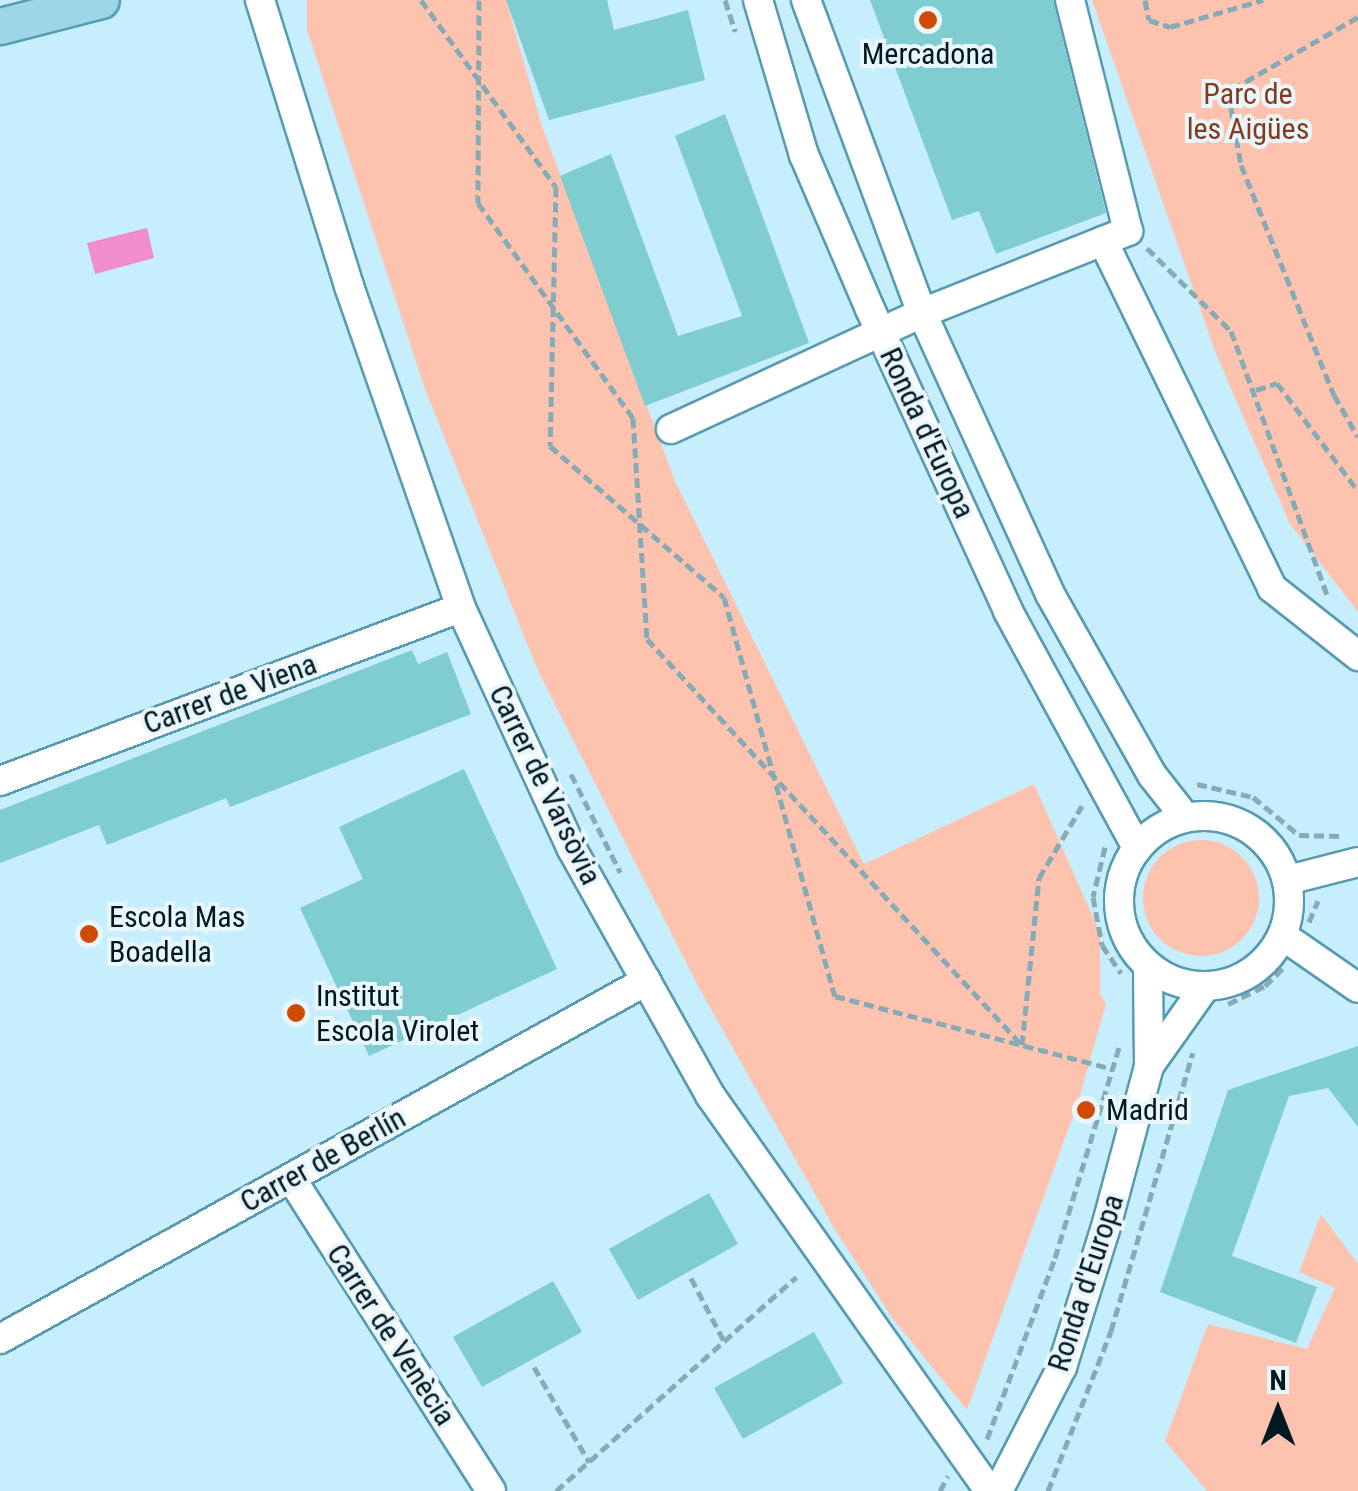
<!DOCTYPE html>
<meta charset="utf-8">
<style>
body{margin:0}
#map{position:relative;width:1358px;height:1491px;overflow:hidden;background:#c6eefc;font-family:"Roboto Condensed",sans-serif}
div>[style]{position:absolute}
.green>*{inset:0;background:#fdc3af}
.round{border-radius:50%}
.water>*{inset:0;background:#f18ccf}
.building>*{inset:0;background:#7fccd1}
.path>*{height:5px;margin-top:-2.5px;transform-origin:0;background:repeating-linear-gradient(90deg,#87aab7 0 10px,transparent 0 15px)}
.roads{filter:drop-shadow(2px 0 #569bb1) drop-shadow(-2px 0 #569bb1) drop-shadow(0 2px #569bb1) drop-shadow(0 -2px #569bb1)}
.minor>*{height:28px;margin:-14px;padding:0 14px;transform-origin:14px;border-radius:14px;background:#fff}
.minor>.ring{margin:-14px;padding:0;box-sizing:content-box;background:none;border:28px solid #fff;border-radius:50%}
.major>*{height:35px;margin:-17.5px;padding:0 17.5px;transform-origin:17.5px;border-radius:17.5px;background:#9dd6e7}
.dots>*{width:28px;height:28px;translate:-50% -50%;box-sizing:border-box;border:5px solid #e9f6fb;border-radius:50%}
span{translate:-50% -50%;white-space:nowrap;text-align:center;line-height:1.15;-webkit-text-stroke:8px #e9f6fb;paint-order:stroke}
.poi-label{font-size:30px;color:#001821}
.left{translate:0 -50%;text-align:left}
.park-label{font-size:30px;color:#823b1f}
.street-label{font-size:30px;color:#001821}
.north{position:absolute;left:1228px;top:1361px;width:100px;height:100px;-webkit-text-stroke:8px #e9f6fb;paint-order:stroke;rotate:0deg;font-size:28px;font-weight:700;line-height:40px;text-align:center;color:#001821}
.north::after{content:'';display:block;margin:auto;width:35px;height:45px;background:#001821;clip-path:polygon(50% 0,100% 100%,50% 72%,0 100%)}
</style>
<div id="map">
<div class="green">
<i style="clip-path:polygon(307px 0,506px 0,542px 126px,675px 481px,864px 864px,1034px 784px,1100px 933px,1100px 993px,1106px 1004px,1079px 1099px,967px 1410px,893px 1319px,834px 1228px,698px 986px,538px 671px,425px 389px,307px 30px)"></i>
<i style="clip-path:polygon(1092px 0,1358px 0,1358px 612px,1290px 524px,1216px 354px)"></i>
<i class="round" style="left:1143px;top:840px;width:116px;height:116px"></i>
<i style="clip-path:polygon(1321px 1214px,1358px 1264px,1358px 1491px,1207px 1491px,1165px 1441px,1208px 1324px,1307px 1349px,1335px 1288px,1299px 1272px)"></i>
</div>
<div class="water">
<i style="clip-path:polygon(147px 228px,154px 258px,95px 274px,87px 243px)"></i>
</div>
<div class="building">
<i style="clip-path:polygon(506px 0,607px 0,614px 30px,688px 10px,705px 80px,549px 120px)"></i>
<i style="clip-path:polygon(870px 0,1053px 0,1106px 213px,996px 254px,979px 211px,952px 220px)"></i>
<i style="clip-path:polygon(725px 114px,809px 343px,645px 406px,560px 176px,611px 154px,678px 336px,742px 316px,675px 136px)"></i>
<i style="clip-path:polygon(412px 650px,418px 664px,447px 652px,471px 714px,230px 807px,226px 798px,107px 845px,99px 825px,0 863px,0 810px)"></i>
<i style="clip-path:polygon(464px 769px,557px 969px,369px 1056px,300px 908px,363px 879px,339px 827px)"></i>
<i style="clip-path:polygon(1358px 1046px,1358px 1127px,1328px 1088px,1289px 1096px,1232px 1256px,1317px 1287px,1296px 1343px,1160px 1292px,1228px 1090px)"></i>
<i style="clip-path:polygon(709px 1193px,738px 1244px,638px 1300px,609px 1249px)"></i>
<i style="clip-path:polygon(553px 1281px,582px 1332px,482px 1387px,453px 1337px)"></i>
<i style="clip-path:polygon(814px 1332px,843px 1383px,743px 1439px,714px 1388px)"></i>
</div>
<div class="path">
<i style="left:421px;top:0;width:231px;rotate:54.2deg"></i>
<i style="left:556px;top:187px;width:259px;rotate:91.3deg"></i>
<i style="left:550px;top:446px;width:230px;rotate:41deg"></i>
<i style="left:724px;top:597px;width:414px;rotate:74.5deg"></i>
<i style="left:835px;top:996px;width:287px;rotate:14.7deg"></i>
<i style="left:479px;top:0;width:203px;rotate:90.3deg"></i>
<i style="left:478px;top:203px;width:265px;rotate:54.2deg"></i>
<i style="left:633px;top:418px;width:221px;rotate:86.4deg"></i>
<i style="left:647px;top:639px;width:550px;rotate:47.28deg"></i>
<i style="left:725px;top:0;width:33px;rotate:72deg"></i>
<i style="left:1145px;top:0;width:20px;rotate:79deg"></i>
<i style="left:1149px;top:20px;width:22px;rotate:18deg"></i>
<i style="left:1170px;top:27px;width:97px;rotate:-16.2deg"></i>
<i style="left:1358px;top:17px;width:144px;rotate:150.1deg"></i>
<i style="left:1233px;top:89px;width:19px;rotate:96deg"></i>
<i style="left:1231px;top:108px;width:58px;rotate:80deg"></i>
<i style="left:1241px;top:165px;width:248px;rotate:68deg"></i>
<i style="left:1334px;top:395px;width:48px;rotate:60.3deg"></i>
<i style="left:1147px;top:248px;width:118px;rotate:44.7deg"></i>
<i style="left:1231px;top:331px;width:281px;rotate:70deg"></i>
<i style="left:1256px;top:390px;width:22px;rotate:-18deg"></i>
<i style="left:1277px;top:383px;width:135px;rotate:53.1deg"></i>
<i style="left:571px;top:774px;width:110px;rotate:63.4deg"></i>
<i style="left:1197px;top:784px;width:57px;rotate:13.1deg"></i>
<i style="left:1253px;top:797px;width:60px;rotate:39.6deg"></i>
<i style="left:1299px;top:835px;width:40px;rotate:1.4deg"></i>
<i style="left:1105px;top:847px;width:51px;rotate:103.5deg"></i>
<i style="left:1093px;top:897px;width:49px;rotate:79.4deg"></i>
<i style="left:1102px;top:945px;width:34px;rotate:56deg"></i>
<i style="left:1309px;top:922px;width:23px;rotate:-67deg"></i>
<i style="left:1228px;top:1004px;width:41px;rotate:-25.9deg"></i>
<i style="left:1265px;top:986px;width:28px;rotate:-45deg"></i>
<i style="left:1022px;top:1045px;width:168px;rotate:-84.2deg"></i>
<i style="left:1039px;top:878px;width:84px;rotate:-59.2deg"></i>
<i style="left:691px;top:1278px;width:71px;rotate:62.4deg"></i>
<i style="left:534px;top:1367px;width:110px;rotate:59.9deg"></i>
<i style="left:987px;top:1439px;width:193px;rotate:-69.4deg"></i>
<i style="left:1055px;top:1258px;width:220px;rotate:-73.1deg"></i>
<i style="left:556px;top:1491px;width:322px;rotate:-41.7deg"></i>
<i style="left:940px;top:1491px;width:17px;rotate:-62deg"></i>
<i style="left:1048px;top:1491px;width:172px;rotate:-68.5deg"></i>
<i style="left:1111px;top:1331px;width:290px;rotate:-73.6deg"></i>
</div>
<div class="roads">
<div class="minor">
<i style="left:260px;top:0;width:300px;rotate:72.7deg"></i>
<i style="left:349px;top:286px;width:341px;rotate:70.8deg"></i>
<i style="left:461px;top:608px;width:265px;rotate:65.3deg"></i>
<i style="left:572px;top:849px;width:282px;rotate:60.7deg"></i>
<i style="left:710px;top:1095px;width:484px;rotate:54.8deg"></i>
<i style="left:758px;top:0;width:162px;rotate:73.5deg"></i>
<i style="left:804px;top:155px;width:168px;rotate:66.8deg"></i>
<i style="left:870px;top:309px;width:332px;rotate:65.4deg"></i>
<i style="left:1008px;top:611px;width:270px;rotate:61.4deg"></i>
<i style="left:806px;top:0;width:334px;rotate:69.7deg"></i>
<i style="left:922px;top:313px;width:309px;rotate:65.5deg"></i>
<i style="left:1050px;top:594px;width:208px;rotate:60.6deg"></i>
<i style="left:1152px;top:775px;width:53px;rotate:51.8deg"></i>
<i style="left:1103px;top:241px;width:386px;rotate:64deg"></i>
<i style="left:1272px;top:588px;width:110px;rotate:38.3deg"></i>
<i style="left:671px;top:429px;width:277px;rotate:-24.8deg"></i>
<i style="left:922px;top:313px;width:222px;rotate:-21.7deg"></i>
<i style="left:1128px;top:231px;width:238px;rotate:-104.1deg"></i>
<i style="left:0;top:781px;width:492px;rotate:-20.6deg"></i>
<i class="ring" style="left:1119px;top:816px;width:142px;height:142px"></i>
<i style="left:1288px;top:880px;width:72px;rotate:-14.4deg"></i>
<i style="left:1283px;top:936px;width:91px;rotate:34.7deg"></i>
<i style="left:1149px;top:1066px;width:97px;rotate:-54.7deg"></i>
<i style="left:291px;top:1178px;width:371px;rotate:57.4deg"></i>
<i style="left:0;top:1339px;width:739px;rotate:-28.99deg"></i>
<i style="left:998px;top:1491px;width:140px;rotate:-62.7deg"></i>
<i style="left:1062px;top:1367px;width:151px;rotate:-72.6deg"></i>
<i style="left:1107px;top:1223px;width:163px;rotate:-75deg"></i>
<i style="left:1149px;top:1066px;width:100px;rotate:-90.6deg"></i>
</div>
<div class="major">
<i style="left:0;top:26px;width:104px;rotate:-14.4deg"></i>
</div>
</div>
<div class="dots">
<i style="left:928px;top:20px;background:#cf4a03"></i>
<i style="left:89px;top:934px;background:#cf4a03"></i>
<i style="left:296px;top:1013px;background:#cf4a03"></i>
<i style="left:1086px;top:1110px;background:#cf4a03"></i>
</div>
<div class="poi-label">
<span style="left:928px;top:54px">Mercadona</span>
<span class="left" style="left:109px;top:934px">Escola Mas<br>Boadella</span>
<span class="left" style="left:316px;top:1013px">Institut<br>Escola Virolet</span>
<span class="left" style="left:1106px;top:1110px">Madrid</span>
</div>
<div class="park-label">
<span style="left:1248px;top:111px">Parc de<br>les Aigües</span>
</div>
<div class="street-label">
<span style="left:927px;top:433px;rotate:65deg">Ronda d'Europa</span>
<span style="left:230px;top:694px;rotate:-20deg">Carrer de Viena</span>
<span style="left:545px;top:785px;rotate:64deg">Carrer de Varsòvia</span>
<span style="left:323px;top:1160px;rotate:-29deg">Carrer de Berlín</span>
<span style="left:1086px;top:1283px;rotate:-72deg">Ronda d'Europa</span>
<span style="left:391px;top:1335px;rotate:57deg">Carrer de Venècia</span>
</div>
<div class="north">N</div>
</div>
